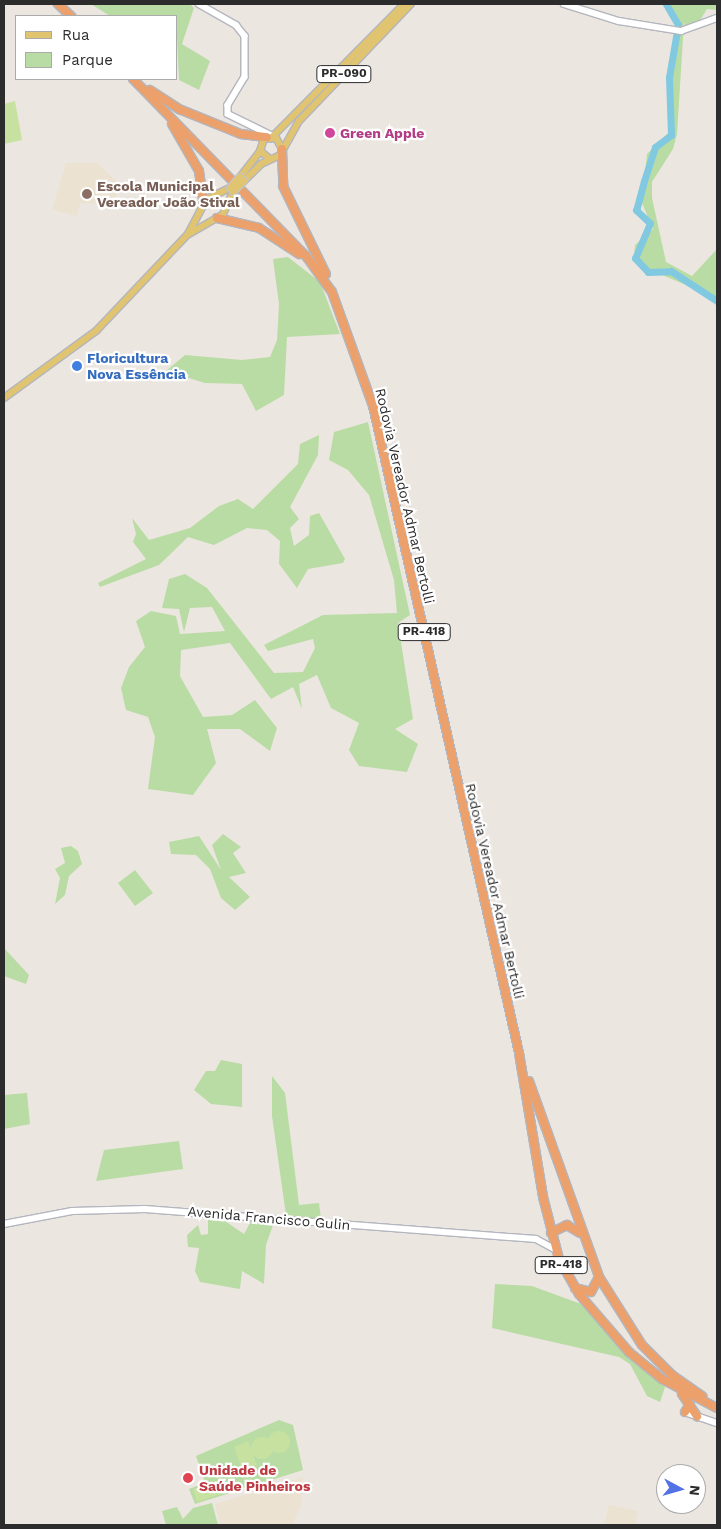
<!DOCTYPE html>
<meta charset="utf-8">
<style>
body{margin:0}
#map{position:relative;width:721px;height:1529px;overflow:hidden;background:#ece6e0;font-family:"Work Sans",sans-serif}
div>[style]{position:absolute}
.education>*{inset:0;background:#ebe2d1}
.green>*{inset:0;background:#b8dca3}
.pitch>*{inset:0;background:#c7e1a0}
.round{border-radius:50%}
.river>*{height:7px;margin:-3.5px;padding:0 3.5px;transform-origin:3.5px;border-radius:3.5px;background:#80c9e1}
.roads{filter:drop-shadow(1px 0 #b3b6be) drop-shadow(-1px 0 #b3b6be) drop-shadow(0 1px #b3b6be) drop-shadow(0 -1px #b3b6be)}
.secondary>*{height:5.5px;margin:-2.75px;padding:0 2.75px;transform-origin:2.75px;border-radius:2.75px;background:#fff}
.primary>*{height:6px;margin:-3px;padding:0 3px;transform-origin:3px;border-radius:3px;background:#e1c470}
.highway>*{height:8px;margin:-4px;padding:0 4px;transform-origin:4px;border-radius:4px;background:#eca06b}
.bridges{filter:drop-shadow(1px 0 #c4c4c4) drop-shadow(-1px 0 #c4c4c4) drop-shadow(0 1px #c4c4c4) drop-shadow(0 -1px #c4c4c4)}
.primary-bridge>*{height:6px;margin:-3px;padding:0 3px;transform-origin:3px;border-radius:3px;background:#e1c470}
.dots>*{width:14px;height:14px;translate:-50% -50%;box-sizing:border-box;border:2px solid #fff;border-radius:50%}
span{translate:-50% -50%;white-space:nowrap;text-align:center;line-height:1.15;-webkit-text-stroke:4.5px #fff;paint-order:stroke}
.shield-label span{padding:1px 4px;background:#fff;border:1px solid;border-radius:4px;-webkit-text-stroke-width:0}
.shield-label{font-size:12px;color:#2c2c2c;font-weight:700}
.hotel-label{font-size:14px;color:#b23c85;font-weight:700}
.left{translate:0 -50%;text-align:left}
.education-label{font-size:14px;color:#785e54;font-weight:700}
.shop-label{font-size:14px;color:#366cbe;font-weight:700}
.street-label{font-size:14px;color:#2c2c2c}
.health-label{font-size:14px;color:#be3a42;font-weight:700}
.frame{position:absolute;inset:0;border:5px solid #2c2c2c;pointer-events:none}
.legend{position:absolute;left:15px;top:15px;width:162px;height:65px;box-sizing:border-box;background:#fff;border:1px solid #ababab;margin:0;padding:6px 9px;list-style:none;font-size:15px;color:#2c2c2c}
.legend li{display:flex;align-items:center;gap:10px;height:25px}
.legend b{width:25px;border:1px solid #ababab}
.north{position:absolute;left:656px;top:1464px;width:50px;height:50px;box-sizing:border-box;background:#fff;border:1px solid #ababab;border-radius:50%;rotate:96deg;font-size:14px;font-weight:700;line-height:20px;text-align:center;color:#2c2c2c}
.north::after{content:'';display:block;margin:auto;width:18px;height:22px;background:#5372e5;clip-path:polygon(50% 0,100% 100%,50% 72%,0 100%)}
</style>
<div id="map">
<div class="education">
<i style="clip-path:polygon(66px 163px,97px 163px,120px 185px,113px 204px,80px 203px,77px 216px,52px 210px)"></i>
<i style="clip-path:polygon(303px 1477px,301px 1505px,292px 1525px,221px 1525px,215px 1504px)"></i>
<i style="clip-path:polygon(609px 1505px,638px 1511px,635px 1525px,604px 1525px)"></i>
</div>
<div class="green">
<i style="clip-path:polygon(91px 4px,190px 4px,194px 8px,182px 44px,210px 61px,199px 90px,179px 80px,176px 16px,110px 16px)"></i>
<i style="clip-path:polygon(664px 4px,717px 4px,717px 10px,707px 9px,699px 22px,685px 27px,684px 22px,677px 134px,673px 149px,652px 182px,652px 198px,666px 262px,692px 276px,717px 249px,717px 305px,700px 291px,660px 274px,646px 274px,634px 257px,635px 245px,653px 229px,642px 203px,647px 154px,668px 133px,669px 75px,677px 28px)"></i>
<i style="clip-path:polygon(288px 257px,320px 282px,340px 334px,287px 337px,284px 395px,256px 411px,242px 384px,205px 383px,166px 371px,185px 355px,242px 360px,270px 357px,277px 340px,279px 304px,273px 259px)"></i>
<i style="clip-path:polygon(368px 422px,410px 615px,398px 623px,413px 719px,395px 729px,418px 744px,407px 772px,359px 766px,349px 750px,359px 723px,331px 708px,317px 675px,299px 684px,302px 709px,293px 687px,271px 699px,230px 643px,181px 650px,180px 676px,203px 717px,232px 715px,255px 700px,277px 728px,270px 751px,240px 729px,207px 729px,216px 763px,193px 795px,148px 789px,155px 737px,148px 717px,126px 710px,121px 688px,129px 667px,145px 647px,136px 621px,151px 611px,176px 616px,180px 634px,225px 631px,212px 607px,190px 608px,184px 632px,179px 609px,162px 608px,169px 579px,185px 574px,207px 588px,274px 673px,303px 672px,315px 648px,313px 639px,268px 651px,264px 645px,323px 615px,397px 613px,394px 580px,369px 495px,348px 470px,329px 460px,334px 432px)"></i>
<i style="clip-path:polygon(319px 435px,318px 455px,290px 507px,299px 519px,290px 528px,294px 546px,309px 535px,310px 516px,319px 513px,345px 559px,343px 563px,308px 569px,297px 588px,279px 564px,280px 541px,267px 530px,247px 528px,214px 545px,188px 537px,159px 565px,100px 587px,98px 583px,146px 559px,133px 542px,136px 534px,132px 518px,149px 540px,190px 528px,219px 506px,238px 499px,253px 509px,298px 464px,300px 444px)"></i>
<i style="clip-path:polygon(223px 834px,241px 847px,233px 853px,246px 873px,229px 877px,250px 897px,235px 910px,221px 898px,210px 869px,196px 855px,171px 854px,169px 842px,199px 836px,221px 870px,212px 845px)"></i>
<i style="clip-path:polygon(71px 846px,78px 851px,82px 864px,69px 876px,65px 895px,55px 904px,60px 878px,55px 869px,65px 863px,61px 848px)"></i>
<i style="clip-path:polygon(135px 870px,153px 893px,135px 906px,118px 883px)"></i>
<i style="clip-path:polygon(4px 948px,29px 975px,26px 984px,4px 976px)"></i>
<i style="clip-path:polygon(221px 1060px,242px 1064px,242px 1107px,211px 1104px,194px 1090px,206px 1071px,215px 1071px)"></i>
<i style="clip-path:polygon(272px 1076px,285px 1093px,299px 1205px,319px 1203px,321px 1219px,286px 1215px,272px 1116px)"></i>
<i style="clip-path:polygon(27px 1093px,30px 1124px,4px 1129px,4px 1095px)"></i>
<i style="clip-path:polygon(179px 1141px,183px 1169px,96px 1181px,104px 1150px)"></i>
<i style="clip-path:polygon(208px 1219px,225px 1221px,244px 1234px,251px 1221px,274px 1222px,266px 1245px,264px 1284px,242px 1271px,240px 1289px,200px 1282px,195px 1271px,199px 1248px,188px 1247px,187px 1235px,198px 1225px,201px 1235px,208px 1234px)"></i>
<i style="clip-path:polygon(495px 1284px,532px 1286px,581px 1304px,633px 1362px,665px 1387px,660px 1402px,647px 1396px,630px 1364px,619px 1357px,492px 1328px)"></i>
<i style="clip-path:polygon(279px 1420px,293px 1425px,303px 1470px,195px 1504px,189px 1489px,205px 1483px,196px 1456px)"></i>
<i style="clip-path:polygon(212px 1503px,218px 1525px,166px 1525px,162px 1511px,177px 1507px,183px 1519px,193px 1508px)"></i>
</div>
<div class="pitch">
<i style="clip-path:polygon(15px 101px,22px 140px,4px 144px,4px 104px)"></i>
<i class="round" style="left:268px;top:1431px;width:22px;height:22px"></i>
<i class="round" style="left:251px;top:1437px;width:22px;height:22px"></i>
<i style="clip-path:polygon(248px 1441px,257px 1465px,242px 1470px,234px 1447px)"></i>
<i style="clip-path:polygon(219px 1480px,224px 1493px,197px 1502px,193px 1489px)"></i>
</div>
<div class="river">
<i style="left:666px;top:4px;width:24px;rotate:60deg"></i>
<i style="left:678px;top:25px;width:53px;rotate:99.8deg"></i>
<i style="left:669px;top:77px;width:58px;rotate:88deg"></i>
<i style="left:671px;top:135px;width:20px;rotate:143deg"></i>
<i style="left:655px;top:147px;width:36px;rotate:108deg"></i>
<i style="left:644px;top:181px;width:30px;rotate:105deg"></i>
<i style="left:636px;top:210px;width:19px;rotate:43deg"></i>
<i style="left:650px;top:223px;width:38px;rotate:113deg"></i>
<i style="left:635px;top:258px;width:19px;rotate:47deg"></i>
<i style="left:648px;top:272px;width:23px;rotate:-2deg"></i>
<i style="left:671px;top:271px;width:55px;rotate:33.1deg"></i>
</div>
<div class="roads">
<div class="secondary">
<i style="left:199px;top:4px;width:43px;rotate:29.6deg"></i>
<i style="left:236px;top:25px;width:14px;rotate:51deg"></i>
<i style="left:245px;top:36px;width:41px;rotate:90deg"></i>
<i style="left:245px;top:77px;width:33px;rotate:121deg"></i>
<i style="left:228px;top:105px;width:9px;rotate:90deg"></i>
<i style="left:228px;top:114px;width:50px;rotate:26.1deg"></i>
<i style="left:564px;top:4px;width:58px;rotate:17.2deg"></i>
<i style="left:619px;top:21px;width:63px;rotate:9.2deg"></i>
<i style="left:681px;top:31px;width:38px;rotate:-20deg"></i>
<i style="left:4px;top:1224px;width:69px;rotate:-10.8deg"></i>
<i style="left:72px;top:1211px;width:73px;rotate:-1.6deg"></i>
<i style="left:145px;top:1209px;width:392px;rotate:4.4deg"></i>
<i style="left:536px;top:1239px;width:21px;rotate:28deg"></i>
<i style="left:685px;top:1412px;width:34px;rotate:19deg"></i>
</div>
<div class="primary">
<i style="left:273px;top:136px;width:186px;rotate:-45.2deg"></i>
<i style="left:270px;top:159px;width:13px;rotate:-141deg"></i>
<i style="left:260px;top:151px;width:13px;rotate:-72deg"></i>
<i style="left:264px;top:139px;width:12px;rotate:-5deg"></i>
<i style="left:276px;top:138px;width:13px;rotate:61deg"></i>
<i style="left:240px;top:177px;width:33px;rotate:-52deg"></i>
<i style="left:244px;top:181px;width:24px;rotate:-45deg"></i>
<i style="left:261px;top:164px;width:21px;rotate:-25deg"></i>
<i style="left:280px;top:155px;width:39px;rotate:-61deg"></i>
<i style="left:299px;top:121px;width:162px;rotate:-46.3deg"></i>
<i style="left:189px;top:234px;width:39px;rotate:-30deg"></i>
<i style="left:223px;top:214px;width:24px;rotate:-66deg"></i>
<i style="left:4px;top:398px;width:114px;rotate:-36.1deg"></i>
<i style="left:96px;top:331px;width:134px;rotate:-46.5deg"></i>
<i style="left:188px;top:234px;width:40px;rotate:-62deg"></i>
<i style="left:207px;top:199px;width:25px;rotate:-26deg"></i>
</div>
<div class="highway">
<i style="left:58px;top:4px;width:18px;rotate:43deg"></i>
<i style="left:133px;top:79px;width:248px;rotate:45.7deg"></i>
<i style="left:306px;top:256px;width:44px;rotate:54.2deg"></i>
<i style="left:332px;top:292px;width:121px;rotate:70.2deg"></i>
<i style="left:373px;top:406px;width:663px;rotate:77.28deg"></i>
<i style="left:519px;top:1053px;width:146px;rotate:80.5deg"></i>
<i style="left:543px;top:1197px;width:64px;rotate:75.5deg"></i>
<i style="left:559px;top:1259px;width:40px;rotate:60.3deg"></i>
<i style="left:579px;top:1294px;width:77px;rotate:49.2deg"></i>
<i style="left:629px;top:1352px;width:43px;rotate:39.3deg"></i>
<i style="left:662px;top:1379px;width:62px;rotate:27.8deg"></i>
<i style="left:150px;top:90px;width:35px;rotate:33deg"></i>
<i style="left:179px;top:109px;width:67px;rotate:22deg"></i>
<i style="left:241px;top:134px;width:26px;rotate:7deg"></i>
<i style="left:172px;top:124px;width:54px;rotate:60.1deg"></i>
<i style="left:199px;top:171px;width:34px;rotate:82deg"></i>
<i style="left:282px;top:149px;width:37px;rotate:88deg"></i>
<i style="left:283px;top:186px;width:98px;rotate:64deg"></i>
<i style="left:217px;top:218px;width:43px;rotate:13.4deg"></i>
<i style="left:259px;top:228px;width:48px;rotate:33deg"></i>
<i style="left:529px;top:1081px;width:208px;rotate:70.3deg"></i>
<i style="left:599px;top:1277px;width:80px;rotate:57.7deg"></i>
<i style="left:642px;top:1345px;width:42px;rotate:45deg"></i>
<i style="left:672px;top:1375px;width:37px;rotate:35deg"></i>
<i style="left:551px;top:1233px;width:18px;rotate:-27deg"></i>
<i style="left:567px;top:1225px;width:15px;rotate:32deg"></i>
<i style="left:575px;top:1288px;width:16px;rotate:14deg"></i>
<i style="left:591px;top:1292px;width:17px;rotate:-62deg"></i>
<i style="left:682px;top:1394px;width:27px;rotate:56deg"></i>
<i style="left:685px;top:1412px;width:9px;rotate:-58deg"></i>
</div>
</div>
<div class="bridges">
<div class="primary-bridge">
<i style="left:230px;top:188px;width:15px;rotate:-48deg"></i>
<i style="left:233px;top:192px;width:16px;rotate:-45deg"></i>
</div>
</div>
<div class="dots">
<i style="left:330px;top:133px;background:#d1479c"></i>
<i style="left:87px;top:194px;background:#8d6e63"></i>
<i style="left:77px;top:366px;background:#3f7fe0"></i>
<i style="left:188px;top:1478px;background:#e0444e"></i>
</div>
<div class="shield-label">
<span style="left:344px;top:74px">PR-090</span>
<span style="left:424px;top:632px">PR-418</span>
<span style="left:561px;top:1265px">PR-418</span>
</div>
<div class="hotel-label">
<span class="left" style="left:340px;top:133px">Green Apple</span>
</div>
<div class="education-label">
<span class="left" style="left:97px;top:194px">Escola Municipal<br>Vereador João Stival</span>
</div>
<div class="shop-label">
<span class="left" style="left:87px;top:366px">Floricultura<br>Nova Essência</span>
</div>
<div class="street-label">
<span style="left:405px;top:496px;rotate:77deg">Rodovia Vereador Admar Bertolli</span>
<span style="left:495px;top:891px;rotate:77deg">Rodovia Vereador Admar Bertolli</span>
<span style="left:269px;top:1218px;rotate:5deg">Avenida Francisco Gulin</span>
</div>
<div class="health-label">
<span class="left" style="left:199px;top:1478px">Unidade de<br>Saúde Pinheiros</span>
</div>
<div class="frame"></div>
<ul class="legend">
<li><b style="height:6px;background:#e1c470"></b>Rua</li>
<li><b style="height:14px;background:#b8dca3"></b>Parque</li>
</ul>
<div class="north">N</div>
</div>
